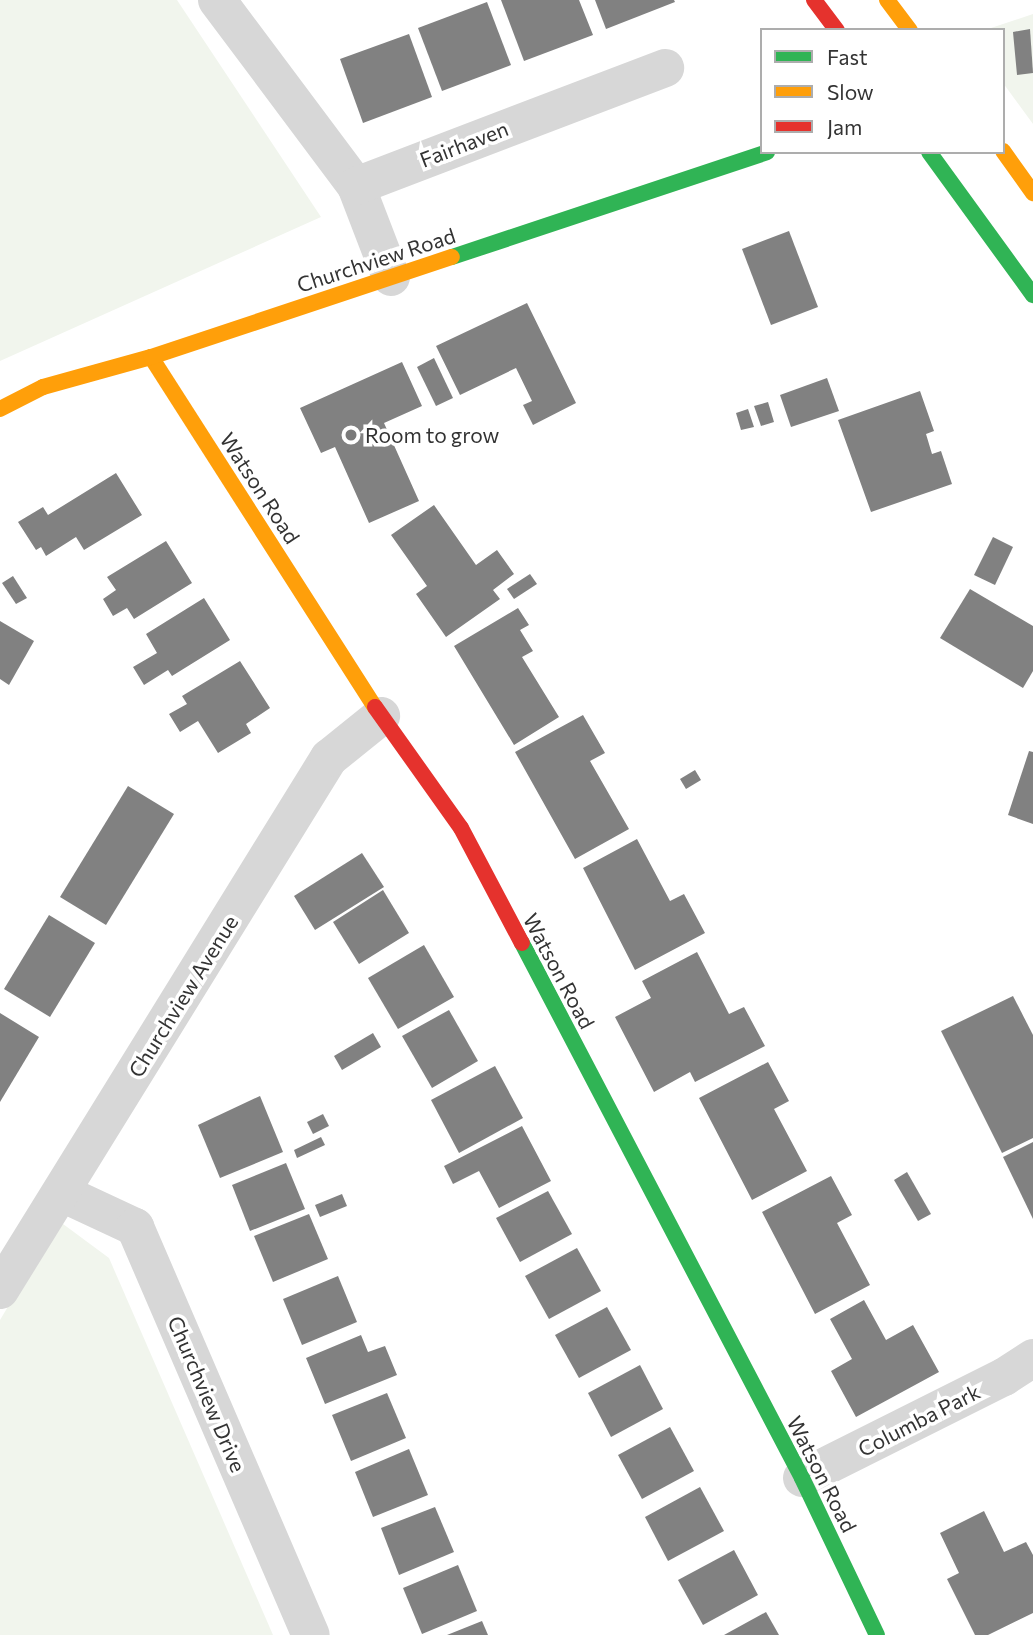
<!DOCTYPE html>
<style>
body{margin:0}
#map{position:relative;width:1033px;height:1635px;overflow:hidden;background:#fff;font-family:Commissioner,sans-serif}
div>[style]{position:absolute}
.green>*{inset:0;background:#f1f5ed}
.building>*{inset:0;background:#818181}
.street>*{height:38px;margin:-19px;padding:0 19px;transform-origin:19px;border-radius:19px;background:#d7d7d7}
.fast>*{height:16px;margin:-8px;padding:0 8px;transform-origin:8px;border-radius:8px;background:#30b455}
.slow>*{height:16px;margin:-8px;padding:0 8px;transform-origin:8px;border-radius:8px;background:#ff9f0a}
.jam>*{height:16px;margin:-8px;padding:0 8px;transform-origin:8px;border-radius:8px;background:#e5322d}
.dots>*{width:19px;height:19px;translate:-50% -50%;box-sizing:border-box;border:4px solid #fff;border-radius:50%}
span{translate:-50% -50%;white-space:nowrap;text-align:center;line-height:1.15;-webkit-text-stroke:7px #fff;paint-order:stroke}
.street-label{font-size:21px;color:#333}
.poi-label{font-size:21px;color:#333}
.left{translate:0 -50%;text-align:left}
.legend{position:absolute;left:760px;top:28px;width:245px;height:126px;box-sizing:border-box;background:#fff;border:2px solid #adadad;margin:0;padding:9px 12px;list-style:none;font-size:21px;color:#333}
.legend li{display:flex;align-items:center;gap:14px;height:35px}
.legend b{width:35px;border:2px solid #adadad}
</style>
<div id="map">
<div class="green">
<i style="clip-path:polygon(0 0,177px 0,321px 217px,0 361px)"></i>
<i style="clip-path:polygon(1033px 14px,1033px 124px,1003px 83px,1003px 30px,985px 30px)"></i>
<i style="clip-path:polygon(59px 1221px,109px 1258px,273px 1635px,0 1635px,0 1320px)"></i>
</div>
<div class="building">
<i style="clip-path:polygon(501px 0,579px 0,593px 35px,524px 61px)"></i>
<i style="clip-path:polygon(595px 0,674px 0,675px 2px,606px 29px)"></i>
<i style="clip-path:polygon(487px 2px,511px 65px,442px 91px,418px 28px)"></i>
<i style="clip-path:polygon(1030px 29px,1033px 73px,1017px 75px,1013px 32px)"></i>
<i style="clip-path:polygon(409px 34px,432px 97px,363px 123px,340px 59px)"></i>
<i style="clip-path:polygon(789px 231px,818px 307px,771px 325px,742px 249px)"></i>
<i style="clip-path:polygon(527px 303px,576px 403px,533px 425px,523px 405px,532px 401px,516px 368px,460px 395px,436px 346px)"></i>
<i style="clip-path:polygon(434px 358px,453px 398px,436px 406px,417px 367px)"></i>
<i style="clip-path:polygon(402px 362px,422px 406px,384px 423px,419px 501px,369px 523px,335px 447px,321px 453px,300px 408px)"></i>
<i style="clip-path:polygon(827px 378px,839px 411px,791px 427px,780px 395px)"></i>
<i style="clip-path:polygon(920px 391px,934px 431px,926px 434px,932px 454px,941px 451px,952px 484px,871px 512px,838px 420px)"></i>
<i style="clip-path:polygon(768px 402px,774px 422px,761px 426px,754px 406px)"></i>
<i style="clip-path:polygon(748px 409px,754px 427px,741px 430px,736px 413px)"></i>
<i style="clip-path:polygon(116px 473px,142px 515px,84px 550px,76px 537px,46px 556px,41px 547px,36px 550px,18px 522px,43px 507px,48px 515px)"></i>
<i style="clip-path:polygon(434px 505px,476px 565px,497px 550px,514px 574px,493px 590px,500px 599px,446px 637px,416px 594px,427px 586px,391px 535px)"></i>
<i style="clip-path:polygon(993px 537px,1013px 547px,995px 585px,974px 575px)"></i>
<i style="clip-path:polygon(166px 541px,192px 583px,134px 619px,127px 608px,113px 616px,103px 599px,116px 590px,107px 577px)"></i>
<i style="clip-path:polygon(530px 574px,537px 584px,514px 599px,507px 589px)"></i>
<i style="clip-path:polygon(13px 576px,27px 598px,16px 604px,2px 583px)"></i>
<i style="clip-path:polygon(970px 589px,1033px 626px,1033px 671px,1023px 688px,940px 638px)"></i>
<i style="clip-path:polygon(204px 598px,230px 640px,172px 676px,168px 670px,144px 685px,133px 667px,157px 653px,146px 634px)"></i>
<i style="clip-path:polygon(518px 608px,529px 625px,520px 630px,533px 651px,522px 657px,559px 717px,514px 745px,454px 646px)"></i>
<i style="clip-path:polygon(0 621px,34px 641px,9px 685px,0 679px)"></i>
<i style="clip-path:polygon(240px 661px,270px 708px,246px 724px,251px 733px,218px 753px,198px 721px,180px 732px,169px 714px,187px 704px,182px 696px)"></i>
<i style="clip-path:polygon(583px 715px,605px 753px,590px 761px,629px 829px,575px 859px,515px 752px)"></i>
<i style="clip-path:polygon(1029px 751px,1033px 752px,1033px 824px,1008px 815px)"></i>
<i style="clip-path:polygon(695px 770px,701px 780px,686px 789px,680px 779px)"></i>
<i style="clip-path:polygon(128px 786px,174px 814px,106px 925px,60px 897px)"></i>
<i style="clip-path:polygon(637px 839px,670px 901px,684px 894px,705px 933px,635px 970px,583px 868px)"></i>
<i style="clip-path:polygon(362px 853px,384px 887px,315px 930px,294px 896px)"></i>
<i style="clip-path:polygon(383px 890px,409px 933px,359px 964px,333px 922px)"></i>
<i style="clip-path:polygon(49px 915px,95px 943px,50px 1017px,4px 989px)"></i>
<i style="clip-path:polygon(424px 945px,454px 997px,398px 1029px,368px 978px)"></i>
<i style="clip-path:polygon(697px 952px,729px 1014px,744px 1007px,765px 1046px,695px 1082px,690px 1072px,654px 1092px,615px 1017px,651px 998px,642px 981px)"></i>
<i style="clip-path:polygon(1013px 996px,1033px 1035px,1033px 1138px,1002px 1153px,941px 1031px)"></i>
<i style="clip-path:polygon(449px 1010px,478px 1061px,432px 1088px,402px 1036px)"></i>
<i style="clip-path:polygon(0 1013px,39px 1037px,0 1102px)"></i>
<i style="clip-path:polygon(373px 1033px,381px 1047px,342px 1070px,334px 1056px)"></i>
<i style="clip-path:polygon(768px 1062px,789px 1101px,774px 1109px,807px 1171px,752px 1200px,699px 1098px)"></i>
<i style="clip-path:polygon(495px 1066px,523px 1118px,459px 1153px,431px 1100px)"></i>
<i style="clip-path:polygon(260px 1096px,283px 1152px,220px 1178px,198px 1125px)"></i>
<i style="clip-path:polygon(323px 1114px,329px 1126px,313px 1134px,307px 1122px)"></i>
<i style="clip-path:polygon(522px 1126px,551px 1181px,499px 1208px,479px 1171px,453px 1184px,444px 1166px)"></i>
<i style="clip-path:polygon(321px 1137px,325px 1145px,297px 1158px,294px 1150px)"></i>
<i style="clip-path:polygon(1033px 1142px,1033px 1219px,1003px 1157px)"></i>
<i style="clip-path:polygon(286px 1163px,305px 1209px,250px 1231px,232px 1185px)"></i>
<i style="clip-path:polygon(907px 1172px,931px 1214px,918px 1221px,894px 1180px)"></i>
<i style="clip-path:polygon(831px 1176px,852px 1215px,837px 1223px,870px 1285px,815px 1314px,762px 1212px)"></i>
<i style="clip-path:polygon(548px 1191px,572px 1234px,520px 1262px,496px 1218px)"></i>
<i style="clip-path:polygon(342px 1194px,347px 1206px,320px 1217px,315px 1205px)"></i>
<i style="clip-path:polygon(309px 1214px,328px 1259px,273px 1282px,254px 1236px)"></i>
<i style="clip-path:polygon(577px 1248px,601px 1291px,549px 1319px,525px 1276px)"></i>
<i style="clip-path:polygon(338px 1276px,357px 1322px,302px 1345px,283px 1299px)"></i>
<i style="clip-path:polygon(864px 1300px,886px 1340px,913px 1325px,939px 1372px,856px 1417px,831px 1371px,852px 1359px,830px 1319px)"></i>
<i style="clip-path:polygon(607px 1307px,631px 1350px,579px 1378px,555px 1335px)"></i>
<i style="clip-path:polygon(361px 1335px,368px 1352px,385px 1346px,397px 1375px,325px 1404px,306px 1358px)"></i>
<i style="clip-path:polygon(640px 1365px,663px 1409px,611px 1437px,588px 1393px)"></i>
<i style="clip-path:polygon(387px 1393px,406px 1438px,351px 1461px,332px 1415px)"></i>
<i style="clip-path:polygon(670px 1427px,694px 1471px,642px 1499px,618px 1455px)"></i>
<i style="clip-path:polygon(409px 1449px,428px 1495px,373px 1517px,355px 1472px)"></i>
<i style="clip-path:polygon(700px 1487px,724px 1531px,668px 1561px,645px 1517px)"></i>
<i style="clip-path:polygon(435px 1507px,454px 1552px,399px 1575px,381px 1528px)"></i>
<i style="clip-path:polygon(984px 1511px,1004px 1552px,1026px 1542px,1033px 1555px,1033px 1613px,988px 1635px,975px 1635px,947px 1579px,959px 1573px,940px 1533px)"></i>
<i style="clip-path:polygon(734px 1550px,758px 1595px,703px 1625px,678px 1580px)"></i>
<i style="clip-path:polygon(458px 1565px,477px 1611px,422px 1634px,403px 1588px)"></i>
<i style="clip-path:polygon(766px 1612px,779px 1635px,724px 1635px)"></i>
<i style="clip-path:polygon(482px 1621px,488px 1635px,447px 1635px)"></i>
</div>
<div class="street">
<i style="left:217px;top:0;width:232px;rotate:53.2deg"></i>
<i style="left:391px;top:277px;width:97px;rotate:-111deg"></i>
<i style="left:356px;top:186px;width:331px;rotate:-20.9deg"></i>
<i style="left:62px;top:1193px;width:81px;rotate:25deg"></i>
<i style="left:135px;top:1227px;width:444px;rotate:66.7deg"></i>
<i style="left:0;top:1290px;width:626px;rotate:-58.27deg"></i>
<i style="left:329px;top:758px;width:67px;rotate:-38.9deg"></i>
<i style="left:802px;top:1478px;width:226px;rotate:-26.6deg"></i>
<i style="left:1004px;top:1377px;width:35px;rotate:-33deg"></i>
</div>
<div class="fast">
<i style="left:929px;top:152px;width:177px;rotate:54deg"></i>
<i style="left:452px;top:257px;width:332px;rotate:-18.4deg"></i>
<i style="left:522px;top:943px;width:604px;rotate:62.37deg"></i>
<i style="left:802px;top:1478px;width:174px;rotate:64.5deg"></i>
</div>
<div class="slow">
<i style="left:887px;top:0;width:38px;rotate:53deg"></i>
<i style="left:1003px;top:151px;width:52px;rotate:54.5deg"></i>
<i style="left:151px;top:357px;width:416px;rotate:57.4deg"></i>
<i style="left:0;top:409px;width:48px;rotate:-27.1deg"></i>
<i style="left:43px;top:387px;width:112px;rotate:-15.5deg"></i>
<i style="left:151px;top:357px;width:317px;rotate:-18.4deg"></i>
</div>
<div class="jam">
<i style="left:814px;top:0;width:38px;rotate:53deg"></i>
<i style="left:375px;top:707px;width:148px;rotate:54.6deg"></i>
<i style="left:461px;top:828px;width:130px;rotate:62.1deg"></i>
</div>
<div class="dots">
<i style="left:351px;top:435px;background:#7a7a7a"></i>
</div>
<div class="street-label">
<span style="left:464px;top:144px;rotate:-21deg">Fairhaven</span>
<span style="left:376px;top:260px;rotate:-18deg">Churchview Road</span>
<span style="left:260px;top:488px;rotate:57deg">Watson Road</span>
<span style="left:559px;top:971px;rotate:62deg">Watson Road</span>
<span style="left:183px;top:996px;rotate:-58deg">Churchview Avenue</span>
<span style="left:207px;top:1394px;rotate:67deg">Churchview Drive</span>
<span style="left:919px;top:1420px;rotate:-27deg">Columba Park</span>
<span style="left:822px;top:1474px;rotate:63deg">Watson Road</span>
</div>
<div class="poi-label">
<span class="left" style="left:365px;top:435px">Room to grow</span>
</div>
<ul class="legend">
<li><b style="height:9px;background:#30b455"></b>Fast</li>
<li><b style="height:9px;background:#ff9f0a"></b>Slow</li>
<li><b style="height:9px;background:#e5322d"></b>Jam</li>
</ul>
</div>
